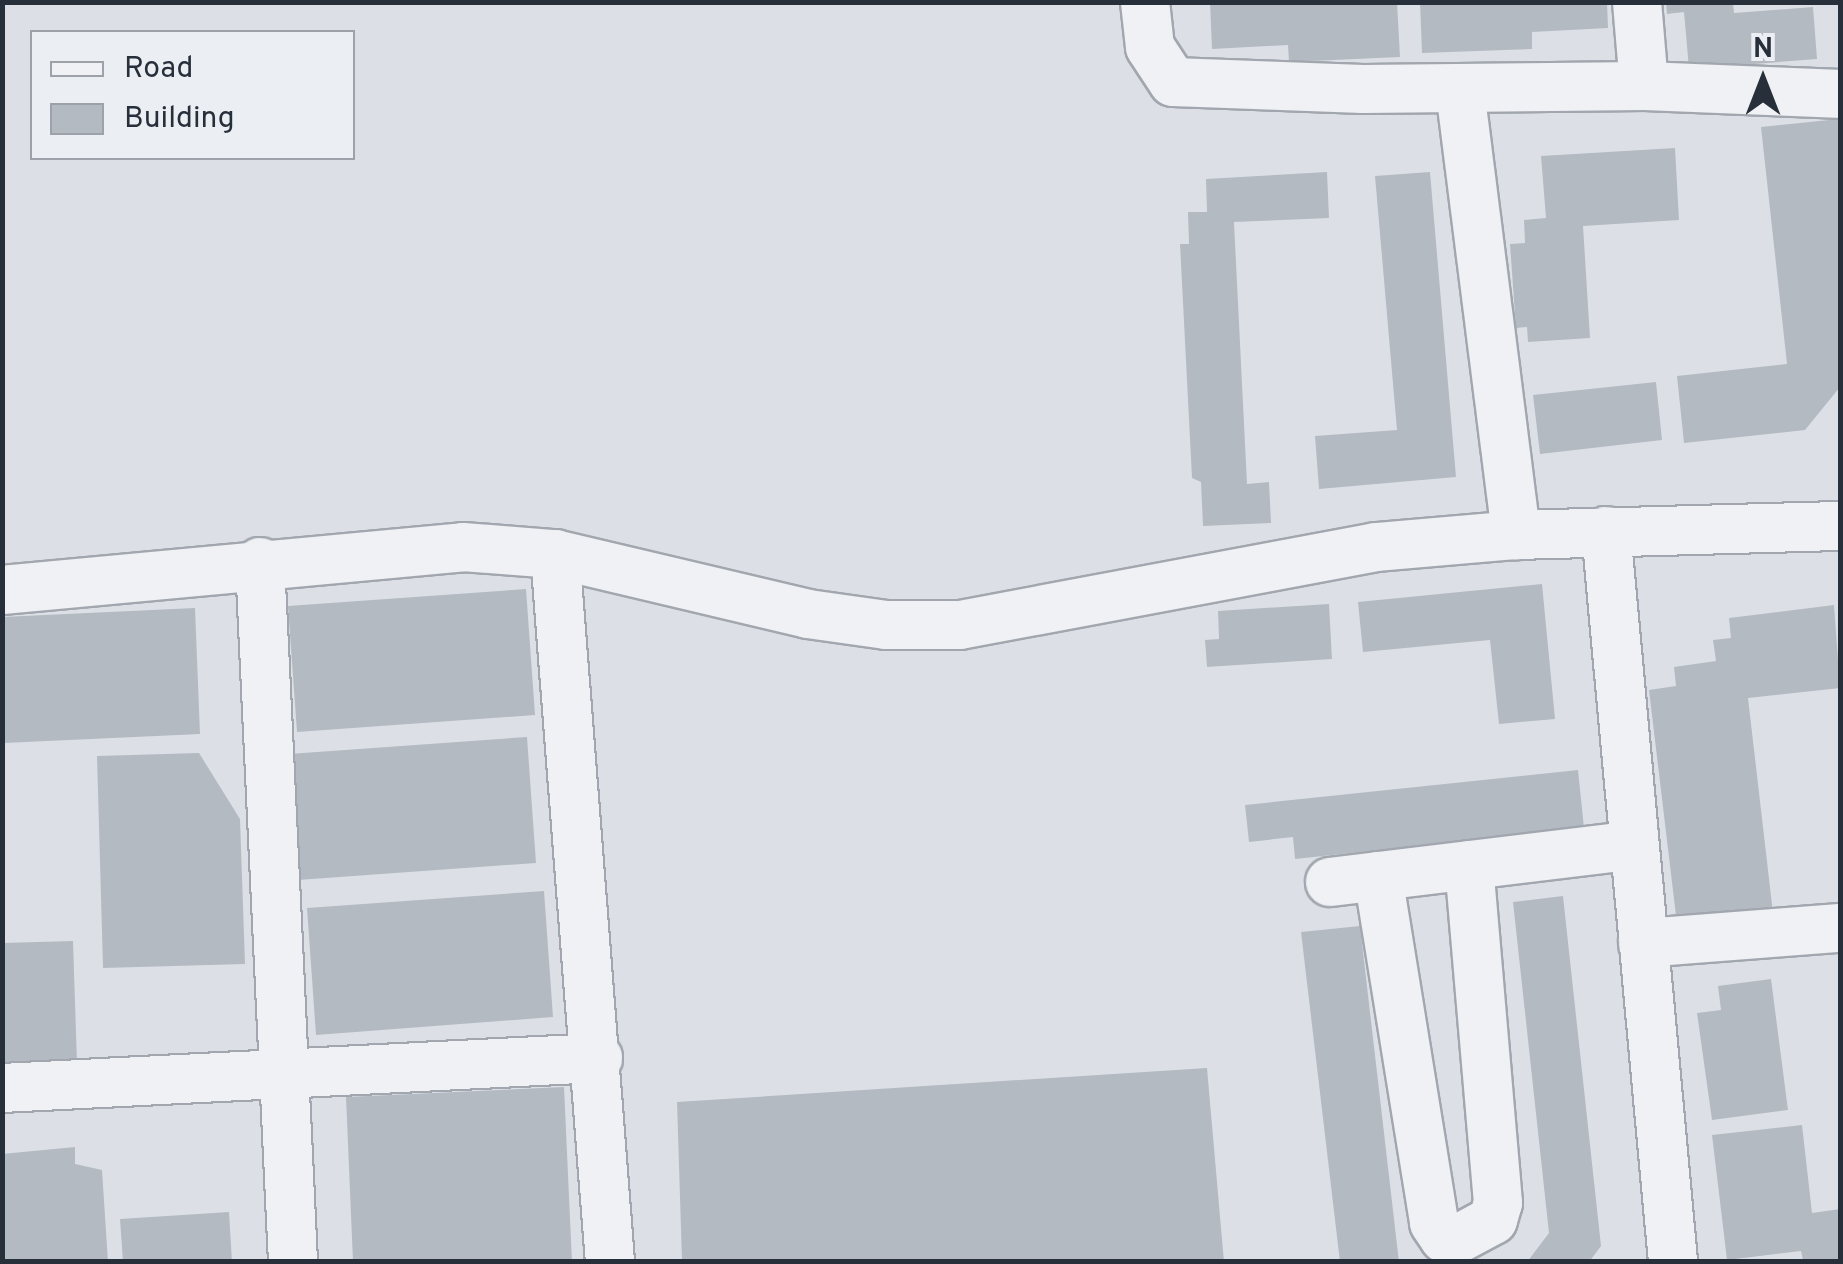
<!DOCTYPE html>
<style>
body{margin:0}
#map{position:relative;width:1843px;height:1264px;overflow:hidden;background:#dce0e6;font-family:Overpass,sans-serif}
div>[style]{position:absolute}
.building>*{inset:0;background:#b4bac2}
.roads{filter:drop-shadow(2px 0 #a2a7af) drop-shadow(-2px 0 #a2a7af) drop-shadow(0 2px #a2a7af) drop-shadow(0 -2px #a2a7af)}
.minor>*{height:48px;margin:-24px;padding:0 24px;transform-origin:24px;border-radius:24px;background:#eff1f4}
span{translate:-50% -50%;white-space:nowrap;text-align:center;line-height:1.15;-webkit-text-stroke:9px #ebeff4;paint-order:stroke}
.frame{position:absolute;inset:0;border:5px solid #272f3b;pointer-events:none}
.legend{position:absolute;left:30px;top:30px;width:325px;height:130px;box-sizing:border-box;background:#ebeff4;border:2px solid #9da2aa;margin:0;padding:12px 18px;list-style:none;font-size:30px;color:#272f3b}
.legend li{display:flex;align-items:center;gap:20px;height:50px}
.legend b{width:50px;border:2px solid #9da2aa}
.north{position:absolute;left:1713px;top:30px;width:100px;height:100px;-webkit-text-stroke:8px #ebeff4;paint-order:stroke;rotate:0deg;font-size:28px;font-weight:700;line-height:40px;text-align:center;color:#272f3b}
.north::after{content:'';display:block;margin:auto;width:35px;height:45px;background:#272f3b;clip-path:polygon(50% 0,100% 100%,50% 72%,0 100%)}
</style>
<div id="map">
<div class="building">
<i style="clip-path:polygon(1210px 2px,1397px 2px,1400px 57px,1289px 62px,1288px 45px,1212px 49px)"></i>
<i style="clip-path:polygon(1420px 2px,1607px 2px,1608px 28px,1532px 32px,1532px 49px,1422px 53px)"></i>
<i style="clip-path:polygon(1666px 2px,1733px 2px,1734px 13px,1813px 7px,1817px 59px,1689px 69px,1684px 12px,1667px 14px)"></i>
<i style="clip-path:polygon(1839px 119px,1840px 387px,1805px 430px,1684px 443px,1677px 376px,1787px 364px,1761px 127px)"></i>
<i style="clip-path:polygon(1675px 148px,1679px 220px,1583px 226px,1590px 338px,1528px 342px,1527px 327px,1516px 328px,1510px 244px,1525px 243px,1524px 220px,1546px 218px,1541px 156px)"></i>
<i style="clip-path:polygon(1327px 172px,1329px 218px,1234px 222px,1247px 484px,1269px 482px,1271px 523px,1203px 526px,1201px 482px,1192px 478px,1180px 244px,1189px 244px,1188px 212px,1207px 212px,1206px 179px)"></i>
<i style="clip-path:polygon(1430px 172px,1456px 477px,1319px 489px,1315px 436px,1397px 430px,1375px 176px)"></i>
<i style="clip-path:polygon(1656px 382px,1662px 440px,1540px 454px,1533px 395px)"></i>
<i style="clip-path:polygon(1542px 584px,1555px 719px,1499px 724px,1490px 640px,1363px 652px,1358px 602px)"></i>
<i style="clip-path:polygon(526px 589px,535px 715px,297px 732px,288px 606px)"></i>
<i style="clip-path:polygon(1329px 604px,1332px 659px,1207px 667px,1205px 640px,1219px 639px,1218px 611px)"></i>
<i style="clip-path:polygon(1834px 605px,1840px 688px,1748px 698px,1773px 913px,1677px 924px,1649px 690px,1676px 686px,1674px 667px,1716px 661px,1713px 640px,1731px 638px,1729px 618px)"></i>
<i style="clip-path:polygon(195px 608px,200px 734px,4px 743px,2px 617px)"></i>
<i style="clip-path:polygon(527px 737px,536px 863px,298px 880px,289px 754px)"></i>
<i style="clip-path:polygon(199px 753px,240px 819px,245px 964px,103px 968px,97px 756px)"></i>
<i style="clip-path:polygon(1578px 770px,1584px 828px,1295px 859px,1293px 837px,1249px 842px,1245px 805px)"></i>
<i style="clip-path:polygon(544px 891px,553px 1017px,316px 1035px,307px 908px)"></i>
<i style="clip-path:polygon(1563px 896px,1601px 1246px,1589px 1262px,1527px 1262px,1549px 1233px,1513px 902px)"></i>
<i style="clip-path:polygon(1360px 926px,1399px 1262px,1340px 1262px,1301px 932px)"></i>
<i style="clip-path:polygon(73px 941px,77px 1063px,2px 1064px,2px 943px)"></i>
<i style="clip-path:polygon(1771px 979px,1788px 1110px,1712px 1120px,1697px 1013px,1721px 1010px,1718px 986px)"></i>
<i style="clip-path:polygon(1207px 1068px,1224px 1262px,682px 1262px,677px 1102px)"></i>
<i style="clip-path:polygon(564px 1087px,572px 1262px,353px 1262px,346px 1097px)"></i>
<i style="clip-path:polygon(1802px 1125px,1812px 1213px,1840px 1209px,1840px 1262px,1803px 1260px,1801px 1251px,1727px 1260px,1712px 1135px)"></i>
<i style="clip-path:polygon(75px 1147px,75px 1164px,102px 1170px,108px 1262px,2px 1262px,2px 1154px)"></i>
<i style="clip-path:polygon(229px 1212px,232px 1262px,123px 1262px,120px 1219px)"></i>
</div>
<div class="roads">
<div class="minor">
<i style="left:1145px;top:2px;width:45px;rotate:83.7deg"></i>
<i style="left:1150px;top:47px;width:42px;rotate:56.7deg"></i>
<i style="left:1173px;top:82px;width:190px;rotate:2.1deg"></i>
<i style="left:1363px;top:89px;width:281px;rotate:-0.6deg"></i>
<i style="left:1637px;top:2px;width:84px;rotate:85.2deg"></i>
<i style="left:1644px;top:86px;width:196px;rotate:2.3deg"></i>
<i style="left:1460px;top:90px;width:449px;rotate:82.8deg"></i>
<i style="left:1516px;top:535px;width:324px;rotate:-1.6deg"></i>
<i style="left:1606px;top:531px;width:734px;rotate:84.76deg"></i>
<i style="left:555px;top:554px;width:260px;rotate:13.3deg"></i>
<i style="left:808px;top:614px;width:79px;rotate:8deg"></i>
<i style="left:886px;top:625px;width:74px"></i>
<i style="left:960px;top:625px;width:423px;rotate:-10.6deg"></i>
<i style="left:1376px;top:547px;width:141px;rotate:-4.9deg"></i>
<i style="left:260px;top:562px;width:701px;rotate:87.3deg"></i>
<i style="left:2px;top:590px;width:463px;rotate:-5.3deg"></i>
<i style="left:463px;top:547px;width:92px;rotate:4.4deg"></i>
<i style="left:555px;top:554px;width:710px;rotate:85.56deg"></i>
<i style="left:1378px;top:876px;width:351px;rotate:80.8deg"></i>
<i style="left:1434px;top:1223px;width:18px;rotate:56deg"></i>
<i style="left:1444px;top:1238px;width:12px;rotate:9deg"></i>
<i style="left:1456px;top:1240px;width:42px;rotate:-28.4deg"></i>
<i style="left:1493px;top:1220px;width:18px;rotate:-74deg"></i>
<i style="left:1498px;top:1203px;width:339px;rotate:-94.9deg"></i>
<i style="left:1330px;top:882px;width:306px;rotate:-6.9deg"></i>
<i style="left:1643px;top:943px;width:198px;rotate:-4.4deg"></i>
<i style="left:2px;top:1088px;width:597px;rotate:-2.88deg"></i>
</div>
</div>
<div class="frame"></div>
<ul class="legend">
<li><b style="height:12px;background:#eff1f4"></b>Road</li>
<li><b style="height:28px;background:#b4bac2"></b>Building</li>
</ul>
<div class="north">N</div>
</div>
